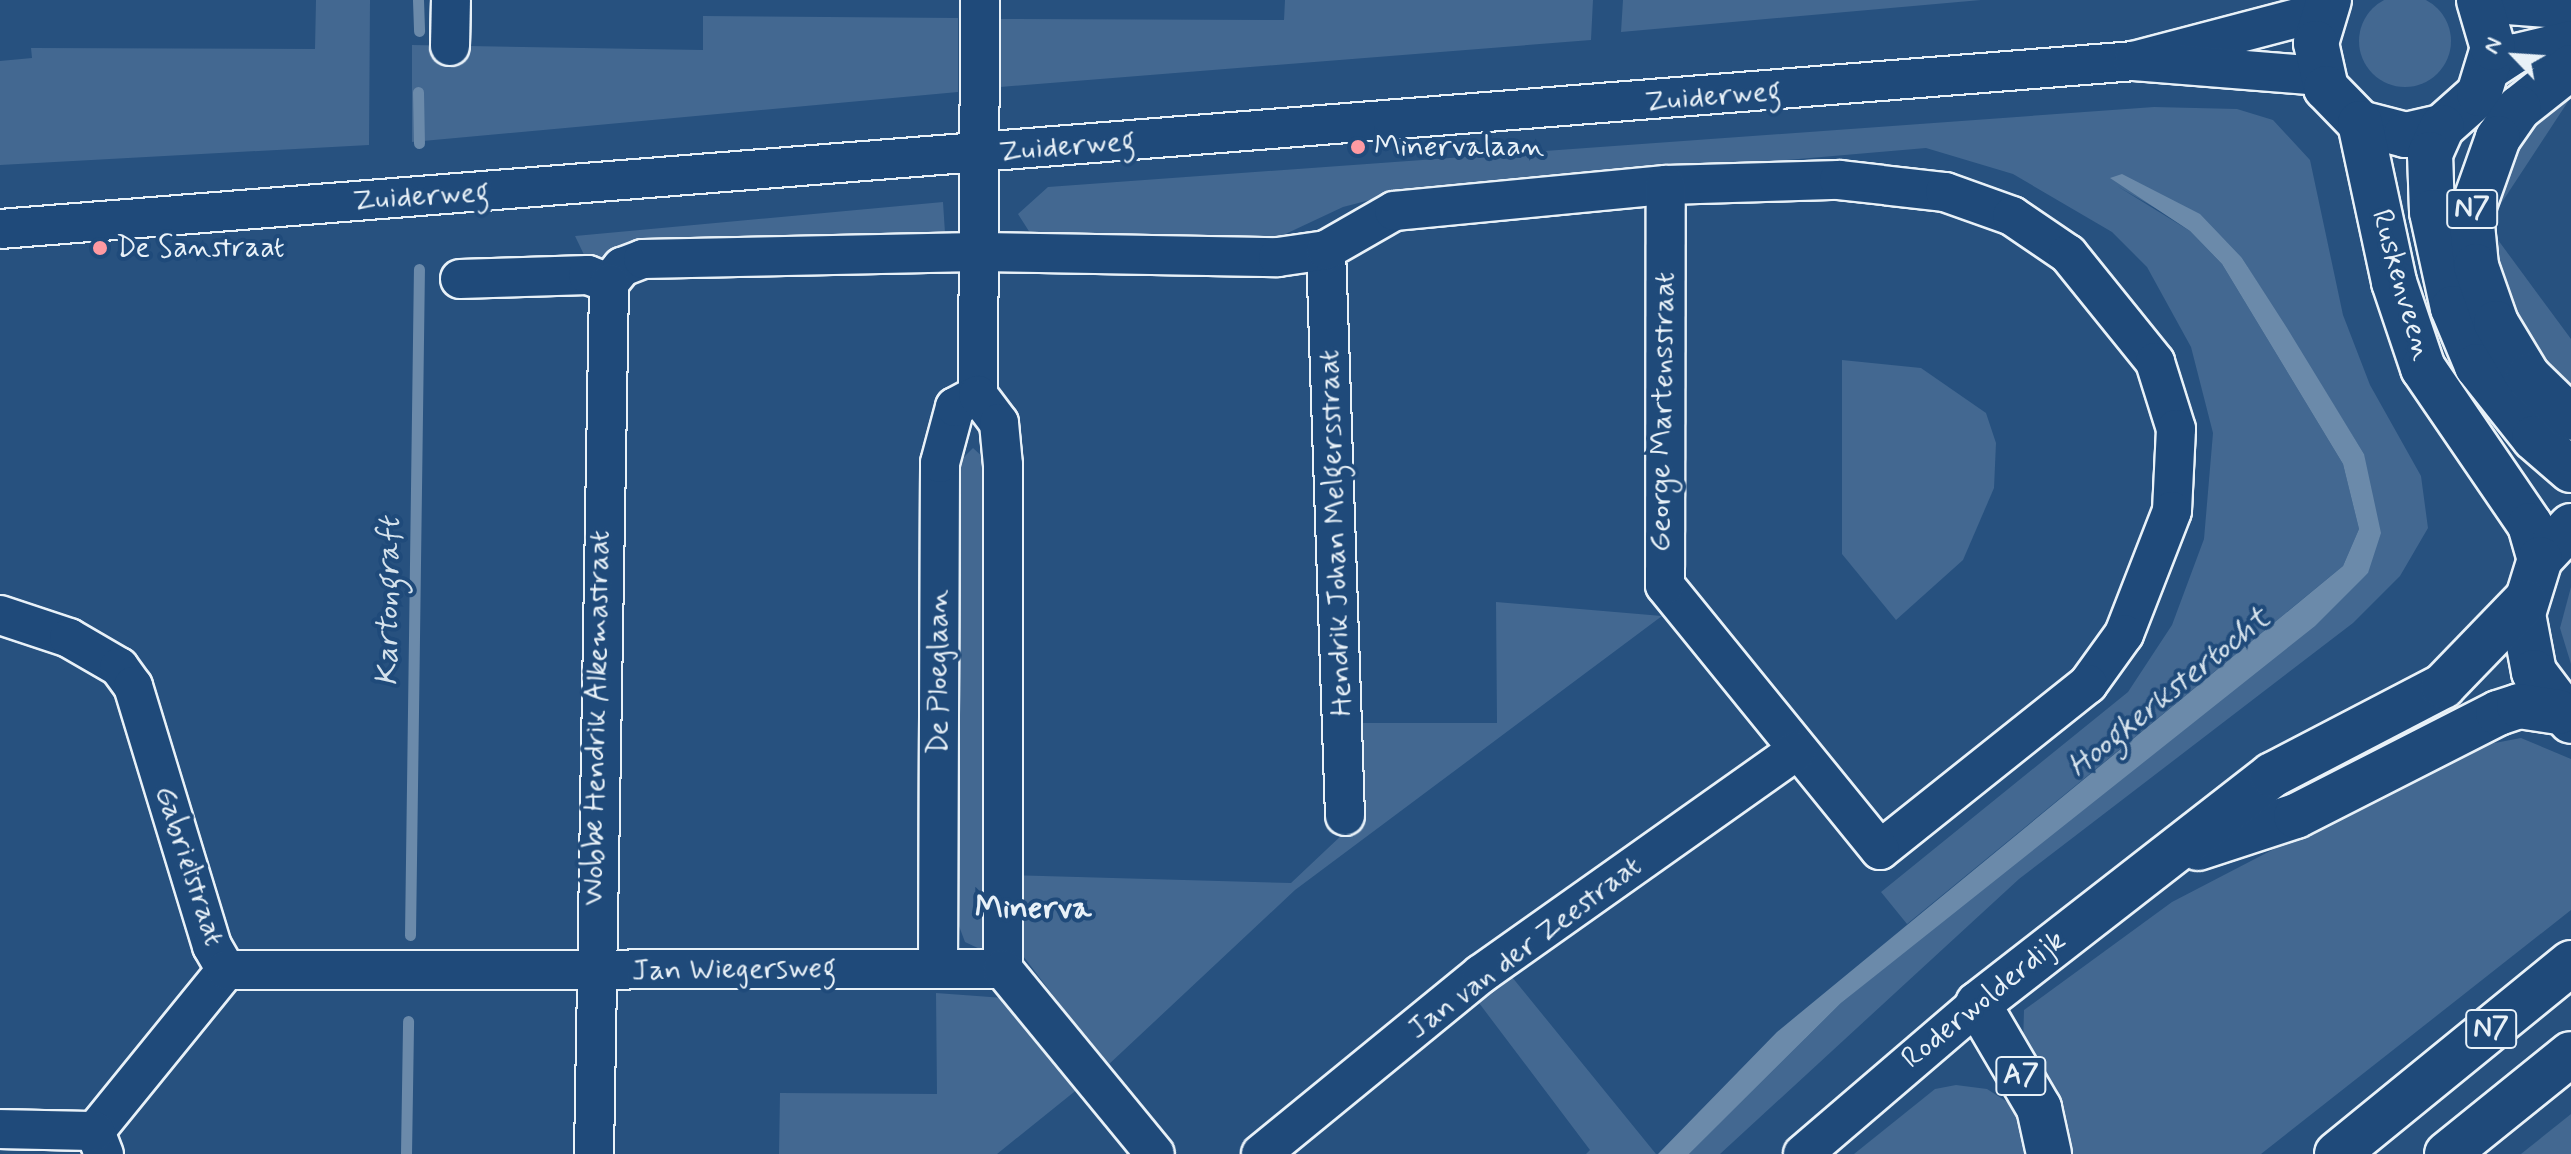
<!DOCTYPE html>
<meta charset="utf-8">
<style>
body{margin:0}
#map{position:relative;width:2571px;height:1154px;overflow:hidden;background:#27517f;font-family:Mynerve,sans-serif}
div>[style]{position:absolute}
.green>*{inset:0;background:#436891}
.round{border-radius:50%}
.water>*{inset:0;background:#6b8aaa}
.stream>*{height:11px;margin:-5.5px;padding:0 5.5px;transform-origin:5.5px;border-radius:5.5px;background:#6b8aaa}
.roads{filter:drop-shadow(2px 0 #e8f1f8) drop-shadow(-2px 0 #e8f1f8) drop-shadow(0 2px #e8f1f8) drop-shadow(0 -2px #e8f1f8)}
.minor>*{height:38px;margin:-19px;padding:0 19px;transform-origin:19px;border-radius:19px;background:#1f4a7a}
.major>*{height:44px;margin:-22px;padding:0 22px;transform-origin:22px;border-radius:22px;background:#1f4a7a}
.highway>*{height:44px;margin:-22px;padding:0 22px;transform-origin:22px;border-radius:22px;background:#1f4a7a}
.dots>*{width:22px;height:22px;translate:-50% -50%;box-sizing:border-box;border:4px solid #1f4a7a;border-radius:50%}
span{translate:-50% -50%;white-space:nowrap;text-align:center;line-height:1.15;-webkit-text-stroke:8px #1f4a7a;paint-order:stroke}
.shield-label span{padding:2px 6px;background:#1f4a7a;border:2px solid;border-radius:6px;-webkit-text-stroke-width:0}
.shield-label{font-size:28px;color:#e8f1f8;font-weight:700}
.street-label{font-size:30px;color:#e8f1f8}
.poi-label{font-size:30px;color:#e8f1f8}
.left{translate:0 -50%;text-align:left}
.water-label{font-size:32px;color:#d5e2ec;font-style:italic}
.neighbourhood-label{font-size:32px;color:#e8f1f8;font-weight:700}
.north{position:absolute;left:2475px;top:16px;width:80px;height:80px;-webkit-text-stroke:6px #1f4a7a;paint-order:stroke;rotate:295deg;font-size:22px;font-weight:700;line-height:32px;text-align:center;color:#e8f1f8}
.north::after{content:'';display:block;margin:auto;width:28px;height:36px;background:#e8f1f8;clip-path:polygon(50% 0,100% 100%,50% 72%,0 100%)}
</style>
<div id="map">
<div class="green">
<i class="round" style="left:2359px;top:-5px;width:92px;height:92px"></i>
<i style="clip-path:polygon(316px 0,370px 0,369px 145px,0 165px,0 61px,32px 58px,31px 48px,315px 49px)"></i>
<i style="clip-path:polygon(1285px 0,1593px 0,1591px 40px,1000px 87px,1001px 19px,1284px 20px)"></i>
<i style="clip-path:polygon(1623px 0,1981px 0,1621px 32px)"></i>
<i style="clip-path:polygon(703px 16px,958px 18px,958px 92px,412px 142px,412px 45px,703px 50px)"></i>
<i style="clip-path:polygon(2571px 83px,2571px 97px,2487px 225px,2571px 339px,2571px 396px,2525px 344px,2492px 265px,2484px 224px,2497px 163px,2530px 115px)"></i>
<i style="clip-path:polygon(2154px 107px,2237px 109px,2273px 120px,2310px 160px,2343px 315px,2370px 385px,2421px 476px,2428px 528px,2400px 576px,2353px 623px,2019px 879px,1720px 1154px,1689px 1154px,1841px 1003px,2368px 573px,2364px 454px,2242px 258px,2117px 186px,2190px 231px,2222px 264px,2343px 464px,2359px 529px,2343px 566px,1907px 924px,1881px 892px,2128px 692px,2172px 625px,2204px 539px,2213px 433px,2191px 347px,2147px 267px,2112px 232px,2013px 174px,1926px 148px,1393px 194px,1343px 207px,1279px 237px,1032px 236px,1018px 214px,1048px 187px)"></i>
<i style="clip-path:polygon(943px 202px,945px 233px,633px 246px,596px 262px,587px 261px,575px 236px)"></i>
<i style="clip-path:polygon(1842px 360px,1921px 368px,1986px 413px,1996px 443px,1994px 488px,1963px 560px,1896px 620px,1842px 554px)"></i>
<i style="clip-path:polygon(973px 448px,986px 460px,988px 943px,982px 950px,965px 942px,959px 926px,960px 461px)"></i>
<i style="clip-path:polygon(2571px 587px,2571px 664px,2560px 628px)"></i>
<i style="clip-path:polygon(1496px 602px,1662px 616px,1295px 890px,1107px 1066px,1017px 948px,1010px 875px,1291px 883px,1362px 816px,1363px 723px,1497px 723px)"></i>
<i style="clip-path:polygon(2521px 738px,2571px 759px,2571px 910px,2261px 1154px,2071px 1154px,2066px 1117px,2023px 1045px,2024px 1010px,2172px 902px,2468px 748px)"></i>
<i style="clip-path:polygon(1512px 977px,1656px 1154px,1586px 1154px,1590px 1150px,1479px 1003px)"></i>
<i style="clip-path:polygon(936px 993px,1004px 998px,1079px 1088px,997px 1154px,779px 1154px,780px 1093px,937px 1094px)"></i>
<i style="clip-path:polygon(1956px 1085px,1987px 1089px,2020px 1110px,2026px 1154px,1854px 1154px,1935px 1089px)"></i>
<i style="clip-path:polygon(2571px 1114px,2571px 1154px,2521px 1154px)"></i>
</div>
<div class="water">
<i style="clip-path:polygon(2122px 174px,2200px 214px,2242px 258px,2287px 328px,2364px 454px,2381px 533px,2368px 573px,2315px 626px,1841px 1003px,1689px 1154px,1658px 1154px,1777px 1032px,2343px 566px,2359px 529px,2343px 464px,2222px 264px,2190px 231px,2110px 178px)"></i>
</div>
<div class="stream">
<i style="left:418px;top:0;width:31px;rotate:88deg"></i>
<i style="left:418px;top:92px;width:51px;rotate:88.9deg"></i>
<i style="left:410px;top:935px;width:666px;rotate:-89.23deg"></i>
<i style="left:406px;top:1154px;width:133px;rotate:-89.1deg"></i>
</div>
<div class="roads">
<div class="minor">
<i style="left:2481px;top:3px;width:90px;rotate:4.4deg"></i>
<i style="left:450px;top:46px;width:46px;rotate:-88.8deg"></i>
<i style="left:2137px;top:60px;width:193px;rotate:-14.7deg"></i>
<i style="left:2489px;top:71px;width:33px;rotate:-33deg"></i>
<i style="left:2517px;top:53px;width:56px;rotate:-13.5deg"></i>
<i style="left:0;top:229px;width:2141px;rotate:-4.5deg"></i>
<i style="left:2134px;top:61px;width:188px;rotate:4.6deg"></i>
<i style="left:1326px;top:250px;width:566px;rotate:88.08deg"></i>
<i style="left:460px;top:279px;width:128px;rotate:-1.8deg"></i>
<i style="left:588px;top:275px;width:22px;rotate:21deg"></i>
<i style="left:609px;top:283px;width:21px;rotate:-51deg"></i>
<i style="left:622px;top:267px;width:22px;rotate:-21deg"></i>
<i style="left:643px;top:259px;width:340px;rotate:-1.2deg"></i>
<i style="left:983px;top:252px;width:295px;rotate:1deg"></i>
<i style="left:1278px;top:257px;width:49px;rotate:-8.3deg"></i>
<i style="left:1326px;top:250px;width:78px;rotate:-29.8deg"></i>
<i style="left:1394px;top:211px;width:273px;rotate:-5.5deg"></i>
<i style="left:1666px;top:185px;width:173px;rotate:-1.7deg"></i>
<i style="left:1839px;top:180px;width:107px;rotate:6.5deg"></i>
<i style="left:1945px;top:192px;width:71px;rotate:19.7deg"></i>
<i style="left:2012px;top:216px;width:68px;rotate:34.2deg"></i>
<i style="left:2068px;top:254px;width:139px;rotate:51.1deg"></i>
<i style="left:2155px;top:362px;width:70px;rotate:72.6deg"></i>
<i style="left:2176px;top:429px;width:82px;rotate:92.8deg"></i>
<i style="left:2172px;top:511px;width:132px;rotate:111.3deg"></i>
<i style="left:2124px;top:634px;width:62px;rotate:125.8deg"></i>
<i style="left:2088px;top:684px;width:266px;rotate:141.4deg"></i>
<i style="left:1880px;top:850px;width:341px;rotate:-129.1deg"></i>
<i style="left:1665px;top:585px;width:400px;rotate:-89.9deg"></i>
<i style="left:978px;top:395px;width:395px;rotate:-89.7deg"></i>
<i style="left:0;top:615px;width:73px;rotate:18.4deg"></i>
<i style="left:69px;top:638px;width:58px;rotate:30.1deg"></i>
<i style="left:119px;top:667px;width:24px;rotate:54deg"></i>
<i style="left:133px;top:686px;width:272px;rotate:73.1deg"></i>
<i style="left:212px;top:946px;width:28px;rotate:60deg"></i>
<i style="left:226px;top:970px;width:208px;rotate:129.1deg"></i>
<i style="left:95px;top:1131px;width:25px;rotate:69deg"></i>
<i style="left:938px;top:966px;width:503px;rotate:-89.77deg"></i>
<i style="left:940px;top:463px;width:58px;rotate:-75deg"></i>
<i style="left:955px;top:407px;width:26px;rotate:-28deg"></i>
<i style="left:978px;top:395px;width:35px;rotate:53deg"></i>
<i style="left:999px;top:423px;width:42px;rotate:84.6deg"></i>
<i style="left:1003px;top:465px;width:504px;rotate:90deg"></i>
<i style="left:226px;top:970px;width:777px;rotate:-0.07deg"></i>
<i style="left:1003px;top:969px;width:239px;rotate:50.6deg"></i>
<i style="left:0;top:1129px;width:95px;rotate:1.2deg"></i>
<i style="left:594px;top:1154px;width:871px;rotate:-89.01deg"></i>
<i style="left:1261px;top:1154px;width:284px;rotate:-39.3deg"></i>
<i style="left:1481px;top:974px;width:386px;rotate:-35.3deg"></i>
<i style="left:1803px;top:1154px;width:230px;rotate:-40.6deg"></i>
</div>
<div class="major">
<i style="left:2329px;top:0;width:45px;rotate:106.8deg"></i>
<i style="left:2316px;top:43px;width:46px;rotate:77.5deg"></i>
<i style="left:2326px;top:88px;width:49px;rotate:45.8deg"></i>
<i style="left:2360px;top:123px;width:48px;rotate:14.6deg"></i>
<i style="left:2406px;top:135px;width:37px;rotate:-13deg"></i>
<i style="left:2442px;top:127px;width:50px;rotate:-41.7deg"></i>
<i style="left:2479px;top:94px;width:48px;rotate:-73.1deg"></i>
<i style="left:2493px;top:48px;width:50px;rotate:-106.3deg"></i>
<i style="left:2360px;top:123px;width:163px;rotate:77.9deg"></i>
<i style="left:2394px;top:282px;width:91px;rotate:71.4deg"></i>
<i style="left:2423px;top:368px;width:190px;rotate:55.7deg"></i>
<i style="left:2530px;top:525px;width:35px;rotate:74deg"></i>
<i style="left:2442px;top:127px;width:30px;rotate:114deg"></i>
<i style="left:2430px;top:154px;width:58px;rotate:88deg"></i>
<i style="left:2432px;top:212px;width:98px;rotate:77.7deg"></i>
<i style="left:2453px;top:308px;width:63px;rotate:67.5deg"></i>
<i style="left:2477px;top:366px;width:92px;rotate:51.6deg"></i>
<i style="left:2534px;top:438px;width:49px;rotate:40.9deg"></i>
<i style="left:2571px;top:526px;width:45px;rotate:133.2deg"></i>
<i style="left:2540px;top:559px;width:58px;rotate:107.2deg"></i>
<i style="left:2523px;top:614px;width:59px;rotate:79.3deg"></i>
<i style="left:2534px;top:672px;width:61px;rotate:52.9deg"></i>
<i style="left:2198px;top:848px;width:103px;rotate:-18.1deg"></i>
<i style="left:2296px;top:816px;width:227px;rotate:-27deg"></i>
<i style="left:2498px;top:713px;width:22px;rotate:-18deg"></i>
<i style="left:2519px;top:706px;width:40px;rotate:8.5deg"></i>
<i style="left:1978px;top:1004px;width:373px;rotate:-37.9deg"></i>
<i style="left:2272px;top:775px;width:193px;rotate:-27.5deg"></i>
<i style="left:2443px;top:686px;width:117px;rotate:-46deg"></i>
</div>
<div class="highway">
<i style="left:2571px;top:67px;width:66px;rotate:141.7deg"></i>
<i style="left:2519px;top:108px;width:37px;rotate:125deg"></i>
<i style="left:2498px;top:138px;width:81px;rotate:109.6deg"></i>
<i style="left:2471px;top:214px;width:52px;rotate:84.5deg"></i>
<i style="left:2476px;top:266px;width:60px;rotate:70.7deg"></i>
<i style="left:2496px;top:323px;width:62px;rotate:58.9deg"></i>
<i style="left:2528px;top:376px;width:60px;rotate:44.3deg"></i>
<i style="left:1978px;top:1004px;width:121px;rotate:59.6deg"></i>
<i style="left:2039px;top:1108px;width:47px;rotate:77.7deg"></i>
<i style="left:2337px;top:1154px;width:302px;rotate:-39.2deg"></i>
<i style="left:2447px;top:1154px;width:159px;rotate:-38.9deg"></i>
</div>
</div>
<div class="dots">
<i style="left:1358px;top:147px;background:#ff9aa2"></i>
<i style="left:100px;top:248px;background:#ff9aa2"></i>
</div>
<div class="shield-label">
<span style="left:2472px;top:209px">N7</span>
<span style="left:2491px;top:1029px">N7</span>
<span style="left:2021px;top:1076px">A7</span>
</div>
<div class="street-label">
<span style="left:1713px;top:97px;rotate:-5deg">Zuiderweg</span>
<span style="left:1067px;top:147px;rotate:-5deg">Zuiderweg</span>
<span style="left:421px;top:197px;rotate:-4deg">Zuiderweg</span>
<span style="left:2401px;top:285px;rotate:74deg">Ruskenveen</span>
<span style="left:1663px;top:412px;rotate:-89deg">George Martensstraat</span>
<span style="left:1336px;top:533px;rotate:-92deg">Hendrik Johan Melgersstraat</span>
<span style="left:939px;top:672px;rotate:-90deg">De Ploeglaan</span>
<span style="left:597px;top:718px;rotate:-89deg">Wobbe Hendrik Alkemastraat</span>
<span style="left:189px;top:866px;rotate:72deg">Gabriëlstraat</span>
<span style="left:1525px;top:948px;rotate:-37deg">Jan van der Zeestraat</span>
<span style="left:734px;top:970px;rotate:-1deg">Jan Wiegersweg</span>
<span style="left:1984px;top:1000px;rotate:-39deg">Roderwolderdijk</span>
</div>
<div class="poi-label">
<span class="left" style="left:1374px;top:147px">Minervalaan</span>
<span class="left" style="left:116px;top:248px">De Sanstraat</span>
</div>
<div class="water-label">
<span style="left:389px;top:602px;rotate:-89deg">Kartongraft</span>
<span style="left:2169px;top:693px;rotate:-39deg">Hoogkerkstertocht</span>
</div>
<div class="neighbourhood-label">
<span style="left:1033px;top:908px">Minerva</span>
</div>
<div class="north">N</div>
</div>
